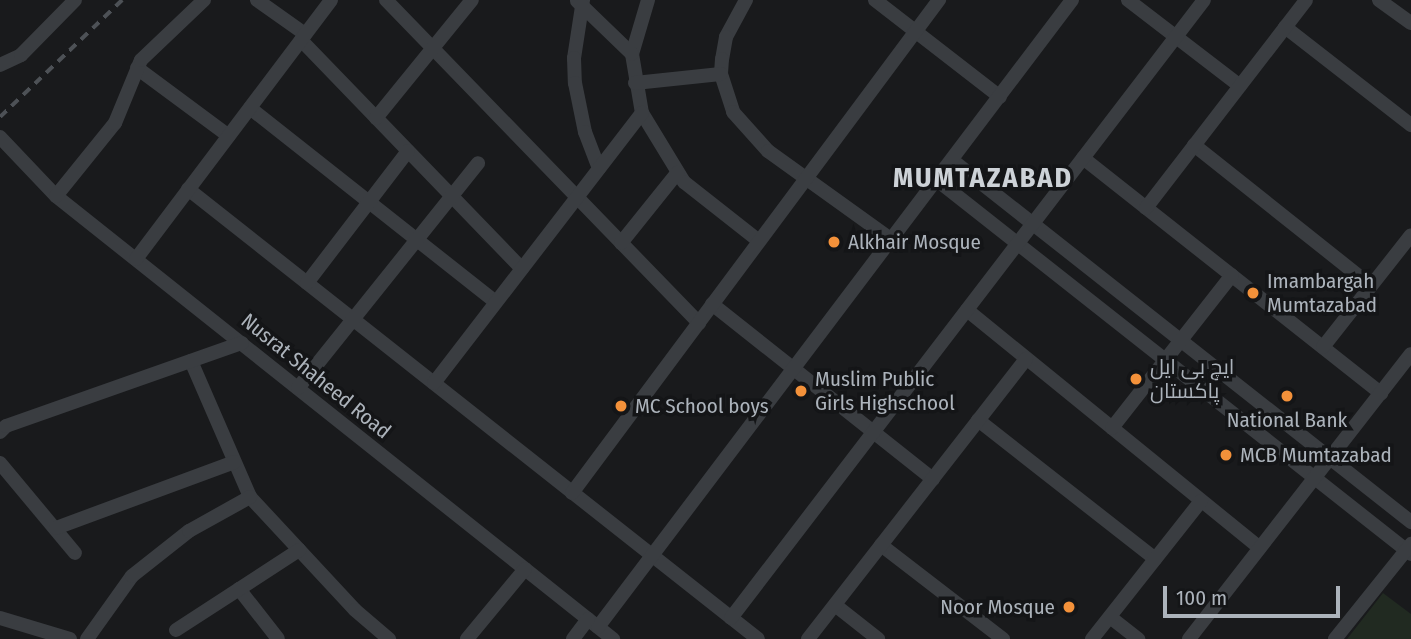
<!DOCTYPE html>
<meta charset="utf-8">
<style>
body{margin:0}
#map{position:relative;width:1411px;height:639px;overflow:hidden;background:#191a1c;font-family:"Fira Sans Condensed",Cairo,sans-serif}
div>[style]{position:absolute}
.green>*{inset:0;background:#212a21}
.minor>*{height:14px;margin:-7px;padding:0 7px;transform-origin:7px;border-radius:7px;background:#3a3d41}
.rail>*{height:3.5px;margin-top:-1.75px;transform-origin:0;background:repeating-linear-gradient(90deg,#4d5156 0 9px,transparent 0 16px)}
.dots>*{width:19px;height:19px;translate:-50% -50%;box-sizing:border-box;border:4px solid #141517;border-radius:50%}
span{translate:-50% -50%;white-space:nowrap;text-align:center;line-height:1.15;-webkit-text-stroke:7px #141517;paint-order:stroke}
.poi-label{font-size:21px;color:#acb3bb}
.left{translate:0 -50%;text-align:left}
.right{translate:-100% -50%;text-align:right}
.street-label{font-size:21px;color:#acb3bb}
.district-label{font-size:28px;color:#cdd2d7;font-weight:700;letter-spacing:2px}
.scale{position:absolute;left:1163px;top:586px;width:177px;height:32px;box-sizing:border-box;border:4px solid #acb3bb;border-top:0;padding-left:9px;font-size:21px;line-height:24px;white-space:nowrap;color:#acb3bb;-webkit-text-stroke:5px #141517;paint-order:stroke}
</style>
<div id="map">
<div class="green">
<i style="clip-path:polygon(1383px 593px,1411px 614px,1411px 639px,1347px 639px)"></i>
</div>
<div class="minor">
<i style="left:257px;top:0;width:59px;rotate:35.3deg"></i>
<i style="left:386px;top:0;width:450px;rotate:45.9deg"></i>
<i style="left:583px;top:0;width:59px;rotate:98.8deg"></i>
<i style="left:574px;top:58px;width:25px;rotate:88deg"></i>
<i style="left:575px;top:83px;width:50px;rotate:78.5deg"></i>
<i style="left:585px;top:132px;width:39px;rotate:69deg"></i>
<i style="left:648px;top:0;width:56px;rotate:106.5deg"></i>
<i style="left:632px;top:54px;width:60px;rotate:80.4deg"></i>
<i style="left:642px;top:113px;width:81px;rotate:58.7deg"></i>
<i style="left:684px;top:182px;width:95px;rotate:38.2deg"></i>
<i style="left:746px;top:0;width:42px;rotate:118.4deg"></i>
<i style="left:726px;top:37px;width:22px;rotate:100deg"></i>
<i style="left:722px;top:59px;width:15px;rotate:94deg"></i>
<i style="left:721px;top:74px;width:40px;rotate:72deg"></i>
<i style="left:733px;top:112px;width:52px;rotate:48.1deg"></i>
<i style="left:768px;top:151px;width:153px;rotate:35.7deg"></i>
<i style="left:875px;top:0;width:158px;rotate:37.8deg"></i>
<i style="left:1128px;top:0;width:141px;rotate:37.5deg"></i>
<i style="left:1379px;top:0;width:39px;rotate:36deg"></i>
<i style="left:577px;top:1px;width:76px;rotate:43.9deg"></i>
<i style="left:1285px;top:27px;width:160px;rotate:37.9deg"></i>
<i style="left:301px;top:40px;width:318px;rotate:46deg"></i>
<i style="left:0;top:65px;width:23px;rotate:-25deg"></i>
<i style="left:21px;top:55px;width:77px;rotate:-45.5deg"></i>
<i style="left:137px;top:68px;width:114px;rotate:36.5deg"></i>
<i style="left:635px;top:83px;width:86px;rotate:-6deg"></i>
<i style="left:250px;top:108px;width:313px;rotate:38.3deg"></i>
<i style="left:376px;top:118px;width:152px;rotate:-50.9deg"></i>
<i style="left:0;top:137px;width:81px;rotate:46.5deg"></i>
<i style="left:56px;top:196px;width:712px;rotate:38.5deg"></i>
<i style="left:1194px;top:145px;width:226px;rotate:38.5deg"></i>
<i style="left:1083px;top:158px;width:380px;rotate:38.3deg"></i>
<i style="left:952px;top:160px;width:585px;rotate:38.26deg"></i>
<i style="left:937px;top:180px;width:604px;rotate:38.27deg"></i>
<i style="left:188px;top:189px;width:726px;rotate:38.29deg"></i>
<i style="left:56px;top:196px;width:94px;rotate:-51.1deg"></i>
<i style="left:115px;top:123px;width:68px;rotate:-67.6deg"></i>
<i style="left:141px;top:60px;width:87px;rotate:-43.6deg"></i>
<i style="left:1146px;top:208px;width:262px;rotate:-52.4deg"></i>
<i style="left:621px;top:243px;width:90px;rotate:-51.3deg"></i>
<i style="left:136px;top:259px;width:324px;rotate:-53deg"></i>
<i style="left:307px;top:283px;width:166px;rotate:-52.6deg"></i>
<i style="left:712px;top:304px;width:282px;rotate:38.4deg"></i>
<i style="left:967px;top:310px;width:377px;rotate:39.1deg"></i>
<i style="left:1323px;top:347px;width:142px;rotate:-51.8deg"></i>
<i style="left:191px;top:361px;width:148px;rotate:66.5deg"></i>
<i style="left:250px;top:497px;width:154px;rotate:47.1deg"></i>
<i style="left:355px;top:610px;width:45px;rotate:40.5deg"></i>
<i style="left:434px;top:383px;width:341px;rotate:-52.4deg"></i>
<i style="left:298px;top:388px;width:288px;rotate:-51.3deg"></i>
<i style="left:978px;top:420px;width:225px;rotate:38.1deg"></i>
<i style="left:1112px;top:428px;width:194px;rotate:-51.9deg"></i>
<i style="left:0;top:432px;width:8px;rotate:-45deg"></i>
<i style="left:6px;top:426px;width:250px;rotate:-19.4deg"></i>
<i style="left:0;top:463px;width:117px;rotate:50.2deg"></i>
<i style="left:572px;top:493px;width:615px;rotate:-53.34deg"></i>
<i style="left:56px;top:528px;width:190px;rotate:-20.3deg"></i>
<i style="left:881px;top:545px;width:154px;rotate:37.6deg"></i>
<i style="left:239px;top:589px;width:63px;rotate:52deg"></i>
<i style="left:835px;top:605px;width:55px;rotate:38.3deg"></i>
<i style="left:1110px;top:617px;width:36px;rotate:38deg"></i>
<i style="left:0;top:618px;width:73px;rotate:16.7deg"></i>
<i style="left:731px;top:618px;width:778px;rotate:-52.57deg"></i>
<i style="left:598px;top:627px;width:786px;rotate:-52.91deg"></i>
<i style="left:176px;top:630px;width:147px;rotate:-33deg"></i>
<i style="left:87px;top:639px;width:77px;rotate:-54.5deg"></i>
<i style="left:132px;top:576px;width:73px;rotate:-38.3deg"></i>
<i style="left:189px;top:531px;width:70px;rotate:-29.1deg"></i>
<i style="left:467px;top:639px;width:91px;rotate:-50.4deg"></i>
<i style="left:573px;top:639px;width:25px;rotate:-53deg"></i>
<i style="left:808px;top:639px;width:355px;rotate:-52.1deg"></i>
<i style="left:1092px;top:639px;width:176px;rotate:-51.7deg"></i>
<i style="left:1189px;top:639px;width:361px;rotate:-52.1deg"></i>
<i style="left:1335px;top:639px;width:122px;rotate:-51.3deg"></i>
</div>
<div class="rail">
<i style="left:0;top:117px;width:169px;rotate:-43.8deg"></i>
</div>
<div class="dots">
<i style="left:834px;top:242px;background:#f3913a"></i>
<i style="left:1253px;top:293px;background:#f3913a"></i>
<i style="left:1136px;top:379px;background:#f3913a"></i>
<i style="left:801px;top:391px;background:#f3913a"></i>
<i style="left:1287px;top:396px;background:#f3913a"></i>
<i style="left:621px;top:406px;background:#f3913a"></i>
<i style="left:1226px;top:455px;background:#f3913a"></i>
<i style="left:1069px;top:607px;background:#f3913a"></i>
</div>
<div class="poi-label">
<span class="left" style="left:848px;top:242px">Alkhair Mosque</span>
<span class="left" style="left:1267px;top:293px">Imambargah<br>Mumtazabad</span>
<span class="left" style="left:1150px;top:379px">ایچ بی ایل<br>پاکستان</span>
<span class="left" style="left:815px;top:391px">Muslim Public<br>Girls Highschool</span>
<span class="left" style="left:635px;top:406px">MC School boys</span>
<span style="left:1287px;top:420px">National Bank</span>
<span class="left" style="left:1240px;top:455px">MCB Mumtazabad</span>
<span class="right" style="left:1055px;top:607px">Noor Mosque</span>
</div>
<div class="street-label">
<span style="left:316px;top:376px;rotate:39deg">Nusrat Shaheed Road</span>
</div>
<div class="district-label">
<span style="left:983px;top:178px">MUMTAZABAD</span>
</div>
<div class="scale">100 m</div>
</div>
